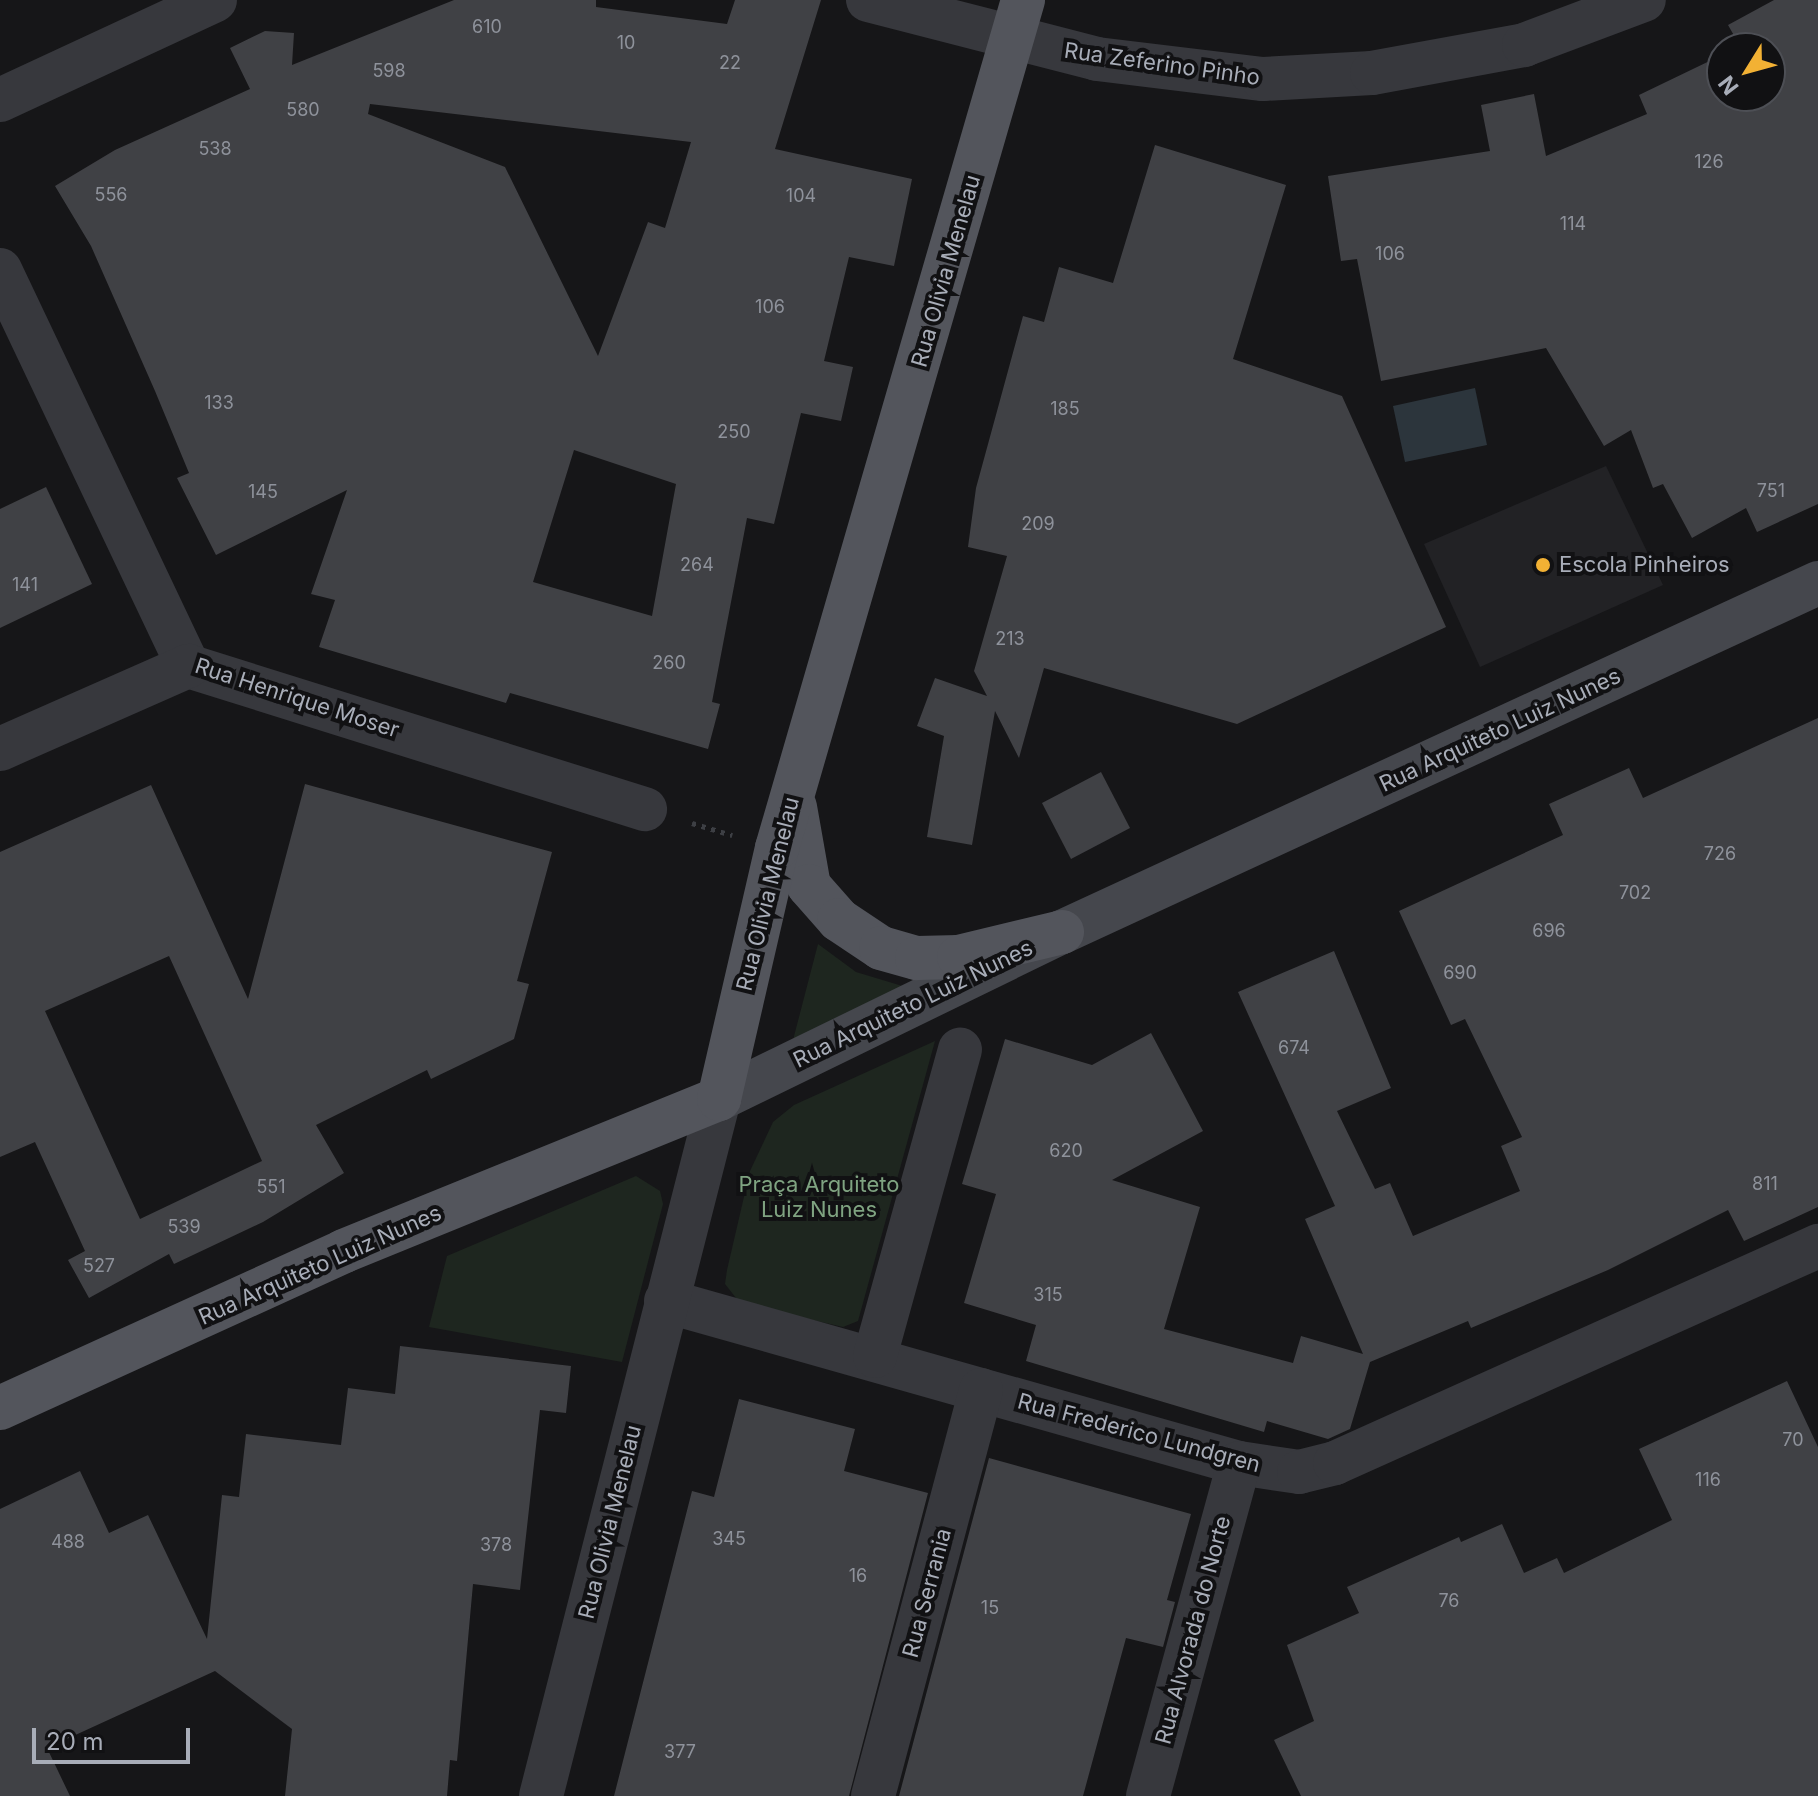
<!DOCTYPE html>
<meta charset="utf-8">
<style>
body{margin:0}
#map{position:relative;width:1818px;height:1796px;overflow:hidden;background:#161618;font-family:Inter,sans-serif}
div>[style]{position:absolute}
.built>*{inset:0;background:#222225}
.green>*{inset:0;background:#1e261f}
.water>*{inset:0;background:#2c353c}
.building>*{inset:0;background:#404145}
.path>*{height:5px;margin-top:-2.5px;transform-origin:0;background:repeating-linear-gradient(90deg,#3d3f44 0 4px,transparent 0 10px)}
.street>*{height:44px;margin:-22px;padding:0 22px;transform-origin:22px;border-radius:22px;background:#37383d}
.secondary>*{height:44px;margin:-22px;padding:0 22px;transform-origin:22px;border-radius:22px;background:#45474d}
.primary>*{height:44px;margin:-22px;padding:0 22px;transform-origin:22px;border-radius:22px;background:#53555c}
.dots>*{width:22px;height:22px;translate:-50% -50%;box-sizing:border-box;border:4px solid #111113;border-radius:50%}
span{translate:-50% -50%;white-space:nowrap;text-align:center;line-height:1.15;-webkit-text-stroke:8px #111113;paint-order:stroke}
.number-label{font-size:18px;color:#8e929b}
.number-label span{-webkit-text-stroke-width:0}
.street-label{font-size:22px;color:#a8adb8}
.poi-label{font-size:22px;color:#a8adb8}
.left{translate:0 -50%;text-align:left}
.park-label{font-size:22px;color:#7fa381}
.north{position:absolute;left:1706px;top:32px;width:80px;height:80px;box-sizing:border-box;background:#111113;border:2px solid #4d4f55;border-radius:50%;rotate:233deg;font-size:22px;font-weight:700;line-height:32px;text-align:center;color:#a8adb8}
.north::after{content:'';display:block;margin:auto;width:28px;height:36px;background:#f2b134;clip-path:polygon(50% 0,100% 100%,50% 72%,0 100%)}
.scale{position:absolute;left:32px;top:1728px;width:158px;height:36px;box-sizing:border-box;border:4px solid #a8adb8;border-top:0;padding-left:10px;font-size:24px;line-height:28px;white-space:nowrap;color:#a8adb8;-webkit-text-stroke:6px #111113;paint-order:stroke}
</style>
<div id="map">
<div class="built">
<i style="clip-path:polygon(1606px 466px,1663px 585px,1480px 667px,1424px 544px)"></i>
</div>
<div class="green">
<i style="clip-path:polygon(818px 944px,856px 972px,909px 988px,792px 1044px)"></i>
<i style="clip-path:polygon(935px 1041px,858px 1321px,843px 1327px,740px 1303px,725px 1284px,727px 1270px,750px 1171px,773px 1122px,794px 1105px)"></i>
<i style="clip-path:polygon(636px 1176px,660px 1191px,663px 1204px,622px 1362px,429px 1327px,447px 1256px)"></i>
</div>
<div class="water">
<i style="clip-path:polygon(1475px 388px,1487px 445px,1405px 462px,1393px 406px)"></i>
</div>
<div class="building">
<i style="clip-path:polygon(evenodd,454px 0,596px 0,596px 7px,727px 24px,735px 0,821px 0,775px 149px,912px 179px,894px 266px,849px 257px,824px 361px,853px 367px,841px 421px,801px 413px,774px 524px,747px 518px,712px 702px,720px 704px,708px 749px,510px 693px,506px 703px,319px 647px,335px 600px,311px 594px,347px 490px,216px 555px,177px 478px,189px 473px,155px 391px,91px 246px,55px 186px,115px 150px,250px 89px,230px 48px,265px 31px,294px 33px,292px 65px,454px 0,370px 104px,691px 142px,665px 228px,648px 222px,598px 356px,505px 167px,368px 114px,370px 104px,454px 0,574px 450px,676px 484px,652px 616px,533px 582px,574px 450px)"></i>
<i style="clip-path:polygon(1774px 0,1818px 0,1818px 504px,1757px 532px,1746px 508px,1692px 538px,1663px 484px,1653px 488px,1631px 430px,1604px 446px,1546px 348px,1381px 381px,1357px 259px,1341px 261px,1328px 176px,1490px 151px,1481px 105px,1534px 94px,1546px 156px,1647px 114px,1639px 95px,1722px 55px,1722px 96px,1770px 96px,1770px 48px,1736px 48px,1740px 46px,1728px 25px)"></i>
<i style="clip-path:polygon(1155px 145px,1286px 185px,1233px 359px,1342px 396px,1446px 627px,1237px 724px,1044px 668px,1019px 758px,995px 711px,972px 845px,927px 837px,944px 736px,917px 726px,935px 678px,987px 696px,974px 671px,1007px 556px,968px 547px,976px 488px,1023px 316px,1044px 322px,1059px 267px,1113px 283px)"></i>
<i style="clip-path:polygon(46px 487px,92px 584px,0 628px,0 509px)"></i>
<i style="clip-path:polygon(1818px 718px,1818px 1207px,1744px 1241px,1728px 1210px,1608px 1270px,1471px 1328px,1468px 1321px,1370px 1362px,1350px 1429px,1328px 1439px,1267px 1421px,1264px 1432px,1026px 1361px,1036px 1325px,964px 1303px,996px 1194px,962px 1184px,1005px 1039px,1092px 1065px,1151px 1033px,1203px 1131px,1112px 1180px,1200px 1207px,1164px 1329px,1293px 1363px,1301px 1336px,1363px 1354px,1305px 1219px,1335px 1206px,1238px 992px,1334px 951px,1391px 1088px,1337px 1111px,1375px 1189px,1390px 1183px,1413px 1236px,1520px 1191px,1501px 1146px,1522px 1137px,1465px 1019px,1451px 1025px,1399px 911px,1563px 835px,1549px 804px,1629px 768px,1643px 798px)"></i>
<i style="clip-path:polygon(1101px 772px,1130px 828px,1071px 859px,1042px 803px)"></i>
<i style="clip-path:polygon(evenodd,305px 784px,552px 852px,517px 981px,529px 984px,514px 1039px,431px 1079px,427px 1070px,316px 1125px,344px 1173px,263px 1222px,174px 1264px,169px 1254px,89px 1298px,68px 1260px,85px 1251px,35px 1142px,0 1157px,0 852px,151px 785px,248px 999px,305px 784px,169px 956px,262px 1161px,140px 1219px,45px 1011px,169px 956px)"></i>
<i style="clip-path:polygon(400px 1346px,571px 1366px,566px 1413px,540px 1410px,520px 1590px,473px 1584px,457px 1761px,450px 1760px,447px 1796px,285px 1796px,292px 1729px,215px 1671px,47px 1748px,70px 1796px,0 1796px,0 1509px,80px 1471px,109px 1533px,148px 1515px,207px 1639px,222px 1495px,239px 1497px,246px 1434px,341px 1445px,348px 1388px,395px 1394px)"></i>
<i style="clip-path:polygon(1787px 1381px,1818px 1447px,1818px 1796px,1301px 1796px,1274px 1740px,1314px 1721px,1287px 1645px,1359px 1613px,1347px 1587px,1459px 1537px,1461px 1542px,1502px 1524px,1524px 1573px,1557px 1558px,1564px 1573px,1672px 1520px,1639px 1449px)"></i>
<i style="clip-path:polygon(739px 1399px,855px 1429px,844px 1471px,928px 1493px,849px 1796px,614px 1796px,692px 1491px,714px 1497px)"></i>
<i style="clip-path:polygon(989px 1458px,1191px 1514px,1167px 1600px,1175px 1602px,1163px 1647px,1126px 1638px,1083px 1796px,899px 1796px)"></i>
</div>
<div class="path">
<i style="left:692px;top:823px;width:42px;rotate:16.7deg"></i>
</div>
<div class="street">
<i style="left:868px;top:0;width:236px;rotate:14.4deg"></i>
<i style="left:1097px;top:59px;width:167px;rotate:6.9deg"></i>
<i style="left:1263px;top:79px;width:109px;rotate:-3.2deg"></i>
<i style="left:1372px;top:73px;width:155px;rotate:-10.4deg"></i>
<i style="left:1524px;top:45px;width:128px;rotate:-20.6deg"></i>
<i style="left:0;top:100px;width:237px;rotate:-24.9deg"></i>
<i style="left:0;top:270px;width:438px;rotate:64.6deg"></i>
<i style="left:188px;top:666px;width:479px;rotate:17.4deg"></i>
<i style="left:0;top:749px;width:206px;rotate:-23.8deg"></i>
<i style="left:666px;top:1301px;width:595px;rotate:15.79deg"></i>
<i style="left:1239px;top:1463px;width:61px;rotate:8.5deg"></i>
<i style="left:1299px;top:1472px;width:37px;rotate:-14deg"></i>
<i style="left:1335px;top:1463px;width:530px;rotate:-24.19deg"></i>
<i style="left:875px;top:1356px;width:318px;rotate:-74.5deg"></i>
<i style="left:541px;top:1796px;width:719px;rotate:-75.67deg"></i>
<i style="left:873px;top:1796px;width:420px;rotate:-75.1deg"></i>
<i style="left:1148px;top:1796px;width:345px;rotate:-74.7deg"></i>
</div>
<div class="secondary">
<i style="left:719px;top:1099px;width:381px;rotate:-26deg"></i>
<i style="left:1062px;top:932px;width:833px;rotate:-24.78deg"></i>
</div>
<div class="primary">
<i style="left:795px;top:807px;width:80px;rotate:80deg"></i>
<i style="left:809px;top:886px;width:45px;rotate:48.6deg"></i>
<i style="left:839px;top:920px;width:50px;rotate:33.7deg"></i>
<i style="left:881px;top:948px;width:37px;rotate:16deg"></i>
<i style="left:917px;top:958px;width:42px;rotate:-1.4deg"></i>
<i style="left:959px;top:957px;width:106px;rotate:-13.6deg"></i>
<i style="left:0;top:1408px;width:378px;rotate:-24.5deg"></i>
<i style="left:344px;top:1251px;width:405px;rotate:-22.1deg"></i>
<i style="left:719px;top:1099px;width:258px;rotate:-77deg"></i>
<i style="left:777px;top:848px;width:883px;rotate:-73.82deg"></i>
</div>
<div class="dots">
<i style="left:1543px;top:565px;background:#f2b134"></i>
</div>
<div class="number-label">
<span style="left:487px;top:27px">610</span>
<span style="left:626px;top:43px">10</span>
<span style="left:730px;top:63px">22</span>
<span style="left:389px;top:71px">598</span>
<span style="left:303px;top:110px">580</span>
<span style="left:215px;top:149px">538</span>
<span style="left:1709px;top:162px">126</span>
<span style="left:111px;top:195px">556</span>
<span style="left:801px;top:196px">104</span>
<span style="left:1573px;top:224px">114</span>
<span style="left:1390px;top:254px">106</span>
<span style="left:770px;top:307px">106</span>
<span style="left:219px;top:403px">133</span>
<span style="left:1065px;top:409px">185</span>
<span style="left:734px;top:432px">250</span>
<span style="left:1771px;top:491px">751</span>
<span style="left:263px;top:492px">145</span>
<span style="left:1038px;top:524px">209</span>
<span style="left:697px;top:565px">264</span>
<span style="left:25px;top:585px">141</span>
<span style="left:1010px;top:639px">213</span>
<span style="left:669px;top:663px">260</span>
<span style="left:1720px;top:854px">726</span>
<span style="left:1635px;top:893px">702</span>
<span style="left:1549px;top:931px">696</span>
<span style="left:1460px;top:973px">690</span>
<span style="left:1294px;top:1048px">674</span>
<span style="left:1066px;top:1151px">620</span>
<span style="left:1765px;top:1184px">811</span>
<span style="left:271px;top:1187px">551</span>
<span style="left:184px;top:1227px">539</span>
<span style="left:99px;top:1266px">527</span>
<span style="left:1048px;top:1295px">315</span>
<span style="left:1793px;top:1440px">70</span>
<span style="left:1708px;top:1480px">116</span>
<span style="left:729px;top:1539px">345</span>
<span style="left:68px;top:1542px">488</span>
<span style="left:496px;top:1545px">378</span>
<span style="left:858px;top:1576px">16</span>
<span style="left:1449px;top:1601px">76</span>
<span style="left:990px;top:1608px">15</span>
<span style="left:680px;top:1752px">377</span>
</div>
<div class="street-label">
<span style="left:1162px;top:64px;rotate:8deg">Rua Zeferino Pinho</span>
<span style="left:946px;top:271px;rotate:-74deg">Rua Olivia Menelau</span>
<span style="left:297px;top:698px;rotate:18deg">Rua Henrique Moser</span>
<span style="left:1500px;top:730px;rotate:-25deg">Rua Arquiteto Luiz Nunes</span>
<span style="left:768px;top:894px;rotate:-76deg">Rua Olivia Menelau</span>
<span style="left:913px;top:1004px;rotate:-26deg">Rua Arquiteto Luiz Nunes</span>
<span style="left:320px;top:1265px;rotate:-24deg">Rua Arquiteto Luiz Nunes</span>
<span style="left:1139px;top:1433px;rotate:15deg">Rua Frederico Lundgren</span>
<span style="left:610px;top:1522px;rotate:-76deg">Rua Olivia Menelau</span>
<span style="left:927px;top:1593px;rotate:-75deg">Rua Serrania</span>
<span style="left:1193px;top:1630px;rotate:-75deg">Rua Alvorada do Norte</span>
</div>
<div class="poi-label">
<span class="left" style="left:1559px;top:565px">Escola Pinheiros</span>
</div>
<div class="park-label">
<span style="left:819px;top:1197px">Praça Arquiteto<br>Luiz Nunes</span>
</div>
<div class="north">N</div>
<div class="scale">20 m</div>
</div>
